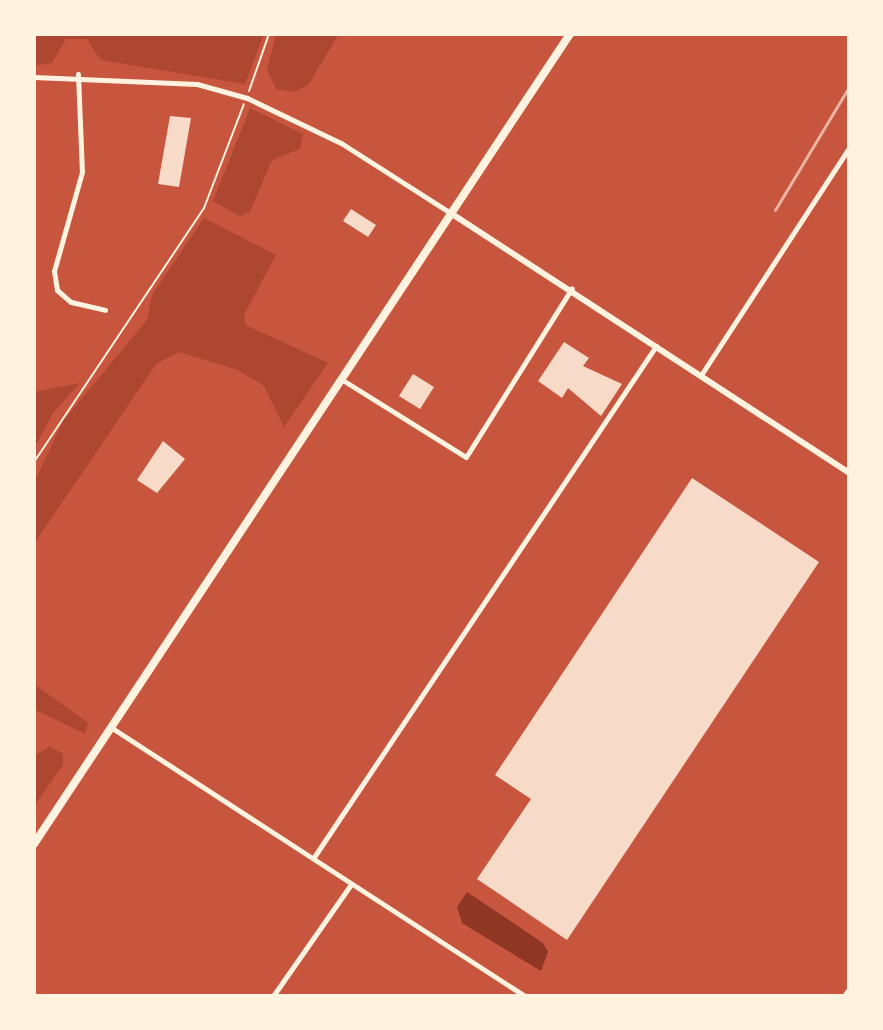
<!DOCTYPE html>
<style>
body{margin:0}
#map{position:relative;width:883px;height:1030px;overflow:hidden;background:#c8553d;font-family:"Roboto Condensed",sans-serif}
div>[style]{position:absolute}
.green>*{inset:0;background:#ae4732}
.water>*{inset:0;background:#8f3625}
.building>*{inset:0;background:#f7dbc8}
.path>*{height:2px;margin:-1px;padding:0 1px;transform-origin:1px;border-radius:1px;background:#fff3e0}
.minor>*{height:5px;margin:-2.5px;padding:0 2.5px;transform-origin:2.5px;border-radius:2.5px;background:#fff3e0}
.tertiary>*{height:6px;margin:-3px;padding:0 3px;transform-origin:3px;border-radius:3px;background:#fff3e0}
.primary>*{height:8px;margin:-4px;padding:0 4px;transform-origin:4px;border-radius:4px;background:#fff3e0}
.rail>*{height:3px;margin:-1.5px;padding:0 1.5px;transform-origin:1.5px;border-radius:1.5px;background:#e9b49f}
span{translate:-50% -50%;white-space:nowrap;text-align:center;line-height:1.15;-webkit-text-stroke:6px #fff3e0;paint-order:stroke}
.frame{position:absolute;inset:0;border:36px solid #fff3e0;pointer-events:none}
</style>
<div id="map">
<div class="green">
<i style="clip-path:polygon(34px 34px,264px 34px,245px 84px,101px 60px,86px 39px,66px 39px,52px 63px,34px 66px)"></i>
<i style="clip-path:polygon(276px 34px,339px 34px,308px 85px,294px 92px,276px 89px,267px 70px)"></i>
<i style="clip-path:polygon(250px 108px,303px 134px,300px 149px,272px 160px,250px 212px,240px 216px,213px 201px)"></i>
<i style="clip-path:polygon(204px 218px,276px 255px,244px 315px,246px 325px,328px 363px,284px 427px,264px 386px,238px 370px,179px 352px,156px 364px,34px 544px,34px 483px,63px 421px,147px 320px,152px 295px)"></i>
<i style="clip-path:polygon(80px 383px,53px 413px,34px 449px,34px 392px)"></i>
<i style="clip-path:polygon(34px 684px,88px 723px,85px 734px,34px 709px)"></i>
<i style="clip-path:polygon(50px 746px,63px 754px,63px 765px,34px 806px,34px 756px)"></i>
</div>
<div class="water">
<i style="clip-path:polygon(467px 892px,543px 943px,548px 952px,541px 971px,462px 923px,457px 907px)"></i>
</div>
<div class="building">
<i style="clip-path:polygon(170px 116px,191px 118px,179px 187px,158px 184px)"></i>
<i style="clip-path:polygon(351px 209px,376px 225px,368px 237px,343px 221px)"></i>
<i style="clip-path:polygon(564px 342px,589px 358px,583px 366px,622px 384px,601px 416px,568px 388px,562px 398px,538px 381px)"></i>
<i style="clip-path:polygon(413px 374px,434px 387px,420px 409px,399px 396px)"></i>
<i style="clip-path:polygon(163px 441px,185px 459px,157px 493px,137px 480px)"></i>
<i style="clip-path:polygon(692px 478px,819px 562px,567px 940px,477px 879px,531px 799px,495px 775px)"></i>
</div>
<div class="path">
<i style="left:249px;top:91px;width:60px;rotate:-70.7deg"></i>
<i style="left:34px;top:462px;width:306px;rotate:-56.2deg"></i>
<i style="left:204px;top:208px;width:111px;rotate:-69deg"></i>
</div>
<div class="minor">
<i style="left:78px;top:74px;width:98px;rotate:87.7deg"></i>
<i style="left:82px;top:172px;width:103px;rotate:105.8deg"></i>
<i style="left:54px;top:271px;width:19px;rotate:81deg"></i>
<i style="left:57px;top:290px;width:18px;rotate:41deg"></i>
<i style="left:71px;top:302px;width:35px;rotate:13deg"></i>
<i style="left:34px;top:77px;width:163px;rotate:2.5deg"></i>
<i style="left:197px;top:84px;width:52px;rotate:15.6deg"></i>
<i style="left:247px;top:98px;width:104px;rotate:25.6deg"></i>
<i style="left:341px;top:143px;width:128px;rotate:32.6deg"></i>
<i style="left:701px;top:375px;width:271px;rotate:-56.9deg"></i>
<i style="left:341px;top:379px;width:147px;rotate:32deg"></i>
<i style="left:466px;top:457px;width:199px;rotate:-57.9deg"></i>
<i style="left:112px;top:728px;width:492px;rotate:33deg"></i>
<i style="left:314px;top:857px;width:615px;rotate:-56.21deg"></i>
<i style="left:273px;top:996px;width:136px;rotate:-55.1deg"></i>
<i style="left:844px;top:996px;width:9px;rotate:-54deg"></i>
</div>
<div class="tertiary">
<i style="left:449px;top:212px;width:478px;rotate:33.1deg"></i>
</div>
<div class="primary">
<i style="left:34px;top:844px;width:971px;rotate:-56.51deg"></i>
</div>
<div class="rail">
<i style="left:775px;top:210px;width:144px;rotate:-59deg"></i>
</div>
<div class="frame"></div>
</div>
